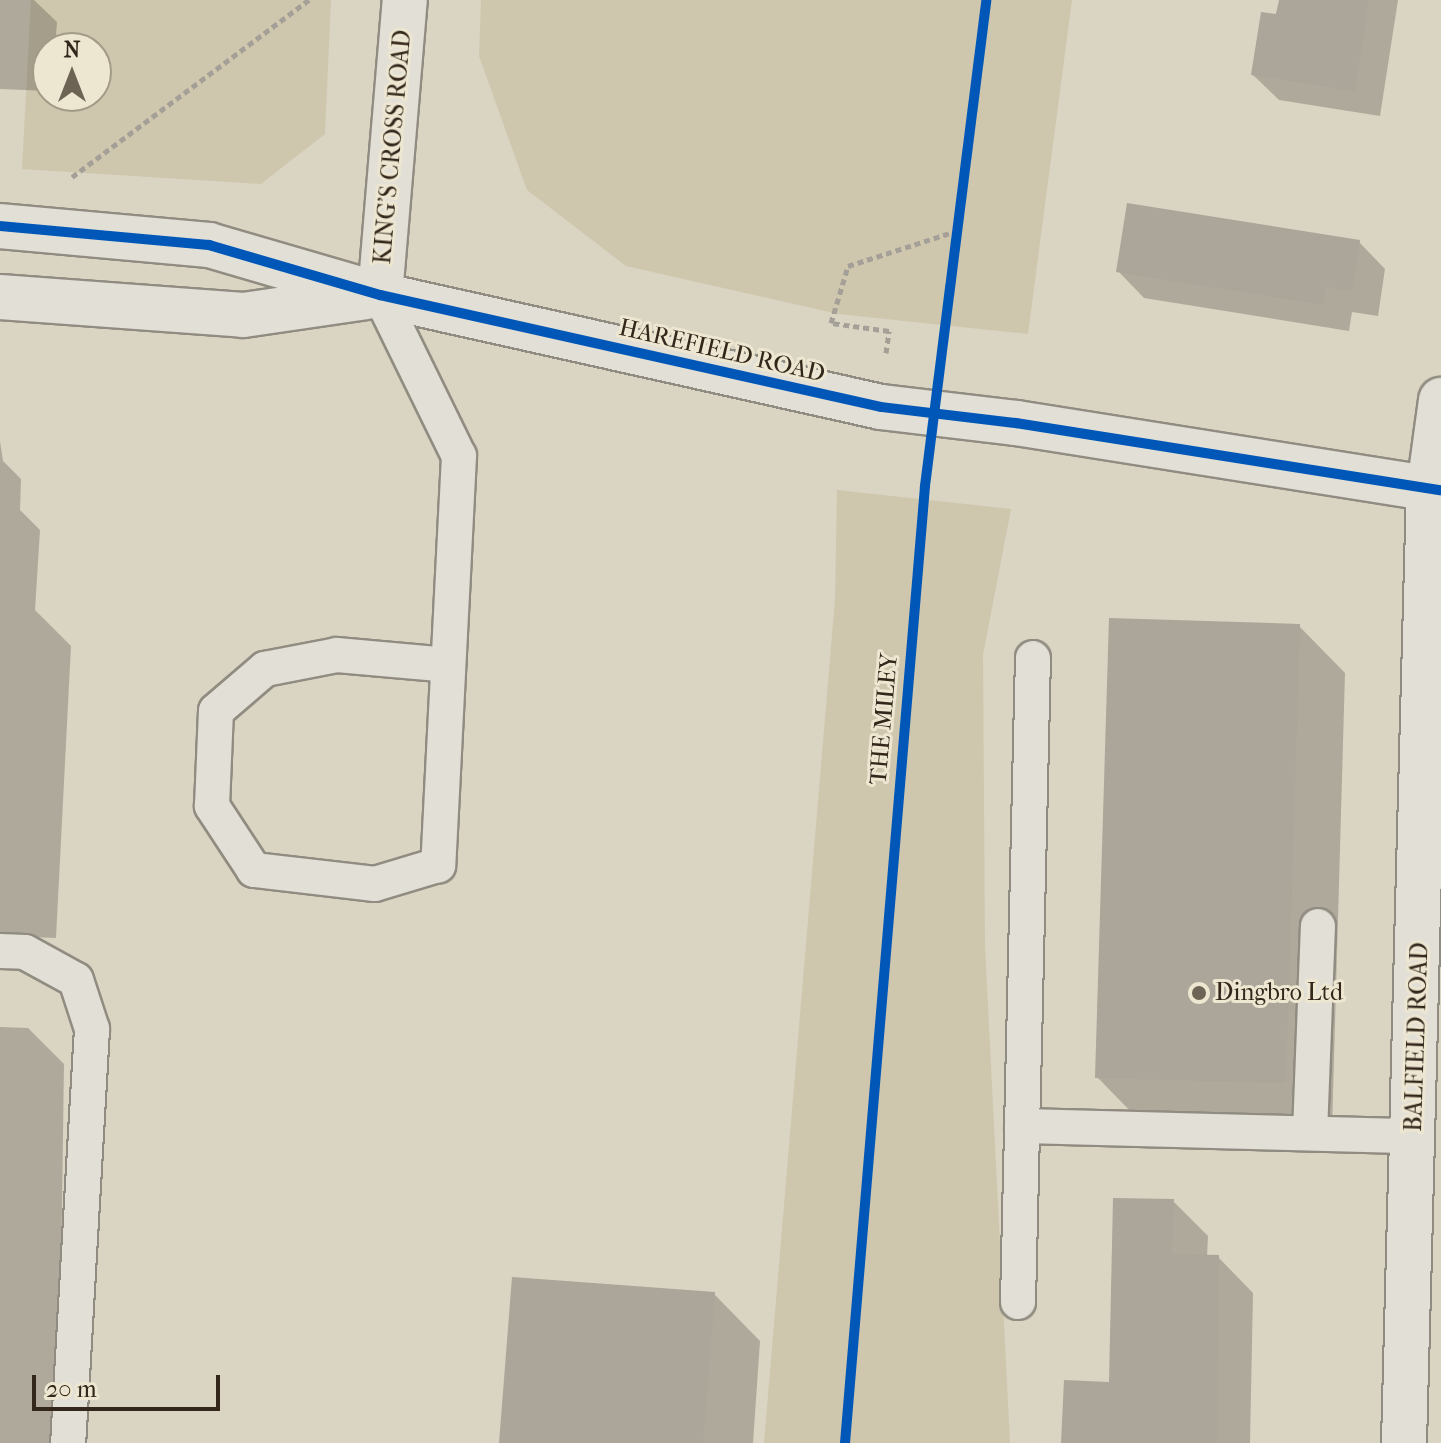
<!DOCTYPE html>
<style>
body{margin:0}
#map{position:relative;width:1441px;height:1443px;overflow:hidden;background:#dad4c2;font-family:"IM FELL French Canon",serif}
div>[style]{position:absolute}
.green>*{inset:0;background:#cfc6ae}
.shadow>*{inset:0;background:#0003}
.building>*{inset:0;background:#aba699}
.path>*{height:5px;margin-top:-2.5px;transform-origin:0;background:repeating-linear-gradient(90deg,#a4a098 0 6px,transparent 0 10px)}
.roads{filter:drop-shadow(2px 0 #918c81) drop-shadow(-2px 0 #918c81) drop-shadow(0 2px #918c81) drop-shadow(0 -2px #918c81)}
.lane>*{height:34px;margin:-17px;padding:0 17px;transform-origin:17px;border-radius:17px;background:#e2dfd6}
.street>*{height:44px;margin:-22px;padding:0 22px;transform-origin:22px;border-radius:22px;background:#e2dfd6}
.secondary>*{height:44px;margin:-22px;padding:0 22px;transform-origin:22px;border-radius:22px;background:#e2dfd6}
.cycleway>*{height:10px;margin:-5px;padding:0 5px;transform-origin:5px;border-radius:5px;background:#0057b8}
.dots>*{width:22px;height:22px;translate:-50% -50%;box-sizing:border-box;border:4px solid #ede6d1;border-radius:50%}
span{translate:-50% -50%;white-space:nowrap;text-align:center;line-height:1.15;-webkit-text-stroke:6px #ede6d1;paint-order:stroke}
.street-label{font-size:24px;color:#33271b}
.poi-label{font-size:24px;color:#33271b}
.left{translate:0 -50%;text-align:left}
.north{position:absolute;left:32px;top:32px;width:80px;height:80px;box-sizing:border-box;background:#ede6d1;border:2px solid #a39a88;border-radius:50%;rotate:0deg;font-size:22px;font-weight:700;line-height:32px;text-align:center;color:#33271b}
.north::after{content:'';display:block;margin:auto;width:28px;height:36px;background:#6d6455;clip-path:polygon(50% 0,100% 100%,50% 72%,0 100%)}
.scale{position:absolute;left:32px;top:1375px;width:188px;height:36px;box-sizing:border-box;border:4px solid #33271b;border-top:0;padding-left:10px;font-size:24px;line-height:28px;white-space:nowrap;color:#33271b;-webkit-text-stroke:6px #ede6d1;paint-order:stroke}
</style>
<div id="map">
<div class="green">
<i style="clip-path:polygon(evenodd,31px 0,331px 0,325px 134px,261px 184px,22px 169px,31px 0,48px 48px,96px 48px,96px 96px,48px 96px,48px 48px)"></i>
<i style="clip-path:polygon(481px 0,1072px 0,1028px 334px,838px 314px,626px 266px,527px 190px,479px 56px)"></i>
<i style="clip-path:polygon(837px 490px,1011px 509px,983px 655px,985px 946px,1010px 1443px,764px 1443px,835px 599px)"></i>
</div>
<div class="shadow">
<i style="clip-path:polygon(0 0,34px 0,57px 22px,55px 48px,48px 48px,48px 91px,0 89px)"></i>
<i style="clip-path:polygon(1281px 0,1398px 0,1380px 116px,1279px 100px,1253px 75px)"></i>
<i style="clip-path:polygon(1359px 242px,1385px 269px,1378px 316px,1352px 312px,1349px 331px,1144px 298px,1118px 271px)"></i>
<i style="clip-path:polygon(0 441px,3px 461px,21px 479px,20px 510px,40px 530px,35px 610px,71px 646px,56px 938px,0 936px)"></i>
<i style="clip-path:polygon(1299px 626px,1345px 673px,1332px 1129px,1143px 1124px,1097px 1077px)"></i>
<i style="clip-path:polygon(0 1027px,28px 1028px,64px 1064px,59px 1419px,49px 1443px,0 1443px)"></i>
<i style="clip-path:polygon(1173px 1201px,1208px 1236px,1207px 1257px,1218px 1257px,1253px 1293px,1250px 1443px,1063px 1443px,1111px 1384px)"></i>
<i style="clip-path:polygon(714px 1294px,760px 1341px,753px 1443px,501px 1443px)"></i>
</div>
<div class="building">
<i style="clip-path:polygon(1279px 0,1369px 0,1355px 91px,1251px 75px,1261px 12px,1276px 14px)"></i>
<i style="clip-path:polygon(1127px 203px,1360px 240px,1352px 291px,1326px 286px,1323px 305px,1116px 272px)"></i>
<i style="clip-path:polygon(1109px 618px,1300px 624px,1286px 1083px,1095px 1078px)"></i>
<i style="clip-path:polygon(1113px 1198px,1174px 1199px,1172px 1254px,1219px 1255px,1217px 1443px,1061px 1443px,1064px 1380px,1109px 1382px)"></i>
<i style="clip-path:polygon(512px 1277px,715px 1292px,703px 1443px,499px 1443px)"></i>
</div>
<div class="path">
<i style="left:72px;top:177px;width:296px;rotate:-36.8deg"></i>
<i style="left:886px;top:353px;width:22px;rotate:-82deg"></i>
<i style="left:889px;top:331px;width:59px;rotate:-172.1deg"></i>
<i style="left:831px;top:323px;width:59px;rotate:-73.4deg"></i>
<i style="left:848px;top:266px;width:110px;rotate:-17.9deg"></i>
</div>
<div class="roads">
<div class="lane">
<i style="left:380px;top:295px;width:179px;rotate:63.9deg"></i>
<i style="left:459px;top:456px;width:410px;rotate:92.9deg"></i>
<i style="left:438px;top:865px;width:66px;rotate:163.2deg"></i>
<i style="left:375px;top:884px;width:122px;rotate:-173.4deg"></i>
<i style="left:254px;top:870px;width:77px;rotate:-123.3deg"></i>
<i style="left:212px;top:806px;width:95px;rotate:-87.6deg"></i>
<i style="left:216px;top:711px;width:65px;rotate:-40.6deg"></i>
<i style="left:265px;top:669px;width:73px;rotate:-11deg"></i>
<i style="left:337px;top:655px;width:111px;rotate:5.1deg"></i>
<i style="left:0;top:951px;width:25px;rotate:2deg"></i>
<i style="left:25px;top:952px;width:58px;rotate:28.8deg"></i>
<i style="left:76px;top:980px;width:52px;rotate:71.9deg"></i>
<i style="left:92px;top:1029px;width:415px;rotate:93.3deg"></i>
<i style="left:1022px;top:1126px;width:392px;rotate:1.5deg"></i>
<i style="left:1310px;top:1133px;width:207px;rotate:-87.8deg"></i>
<i style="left:1018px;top:1302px;width:644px;rotate:-88.67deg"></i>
</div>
<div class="street">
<i style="left:1404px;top:1443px;width:955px;rotate:-88.5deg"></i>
<i style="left:1429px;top:488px;width:89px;rotate:-82.2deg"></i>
</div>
<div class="secondary">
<i style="left:0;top:226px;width:210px;rotate:5.2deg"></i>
<i style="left:209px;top:245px;width:178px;rotate:16.3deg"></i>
<i style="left:380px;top:295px;width:513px;rotate:12.6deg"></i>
<i style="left:881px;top:407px;width:136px;rotate:6.8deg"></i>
<i style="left:1016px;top:423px;width:430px;rotate:9deg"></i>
<i style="left:380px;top:295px;width:296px;rotate:-85.2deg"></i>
<i style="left:0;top:297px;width:244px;rotate:4.2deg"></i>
<i style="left:243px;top:315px;width:124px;rotate:-8.3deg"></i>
</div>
</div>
<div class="cycleway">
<i style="left:0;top:226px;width:210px;rotate:5.2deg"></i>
<i style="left:209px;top:245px;width:178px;rotate:16.3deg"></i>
<i style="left:380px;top:295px;width:513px;rotate:12.6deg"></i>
<i style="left:881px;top:407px;width:136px;rotate:6.8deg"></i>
<i style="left:1016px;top:423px;width:430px;rotate:9deg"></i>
<i style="left:845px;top:1443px;width:960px;rotate:-85.22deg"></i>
<i style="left:925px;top:486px;width:490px;rotate:-82.8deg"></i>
</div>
<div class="dots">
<i style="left:1199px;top:993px;background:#6d6455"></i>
</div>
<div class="street-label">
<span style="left:393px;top:147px;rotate:-85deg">KING'S CROSS ROAD</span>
<span style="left:722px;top:351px;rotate:13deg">HAREFIELD ROAD</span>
<span style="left:884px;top:719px;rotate:-85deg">THE MILEY</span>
<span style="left:1417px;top:1037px;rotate:-88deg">BALFIELD ROAD</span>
</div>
<div class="poi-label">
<span class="left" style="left:1215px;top:993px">Dingbro Ltd</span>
</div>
<div class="north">N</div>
<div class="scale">20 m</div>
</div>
